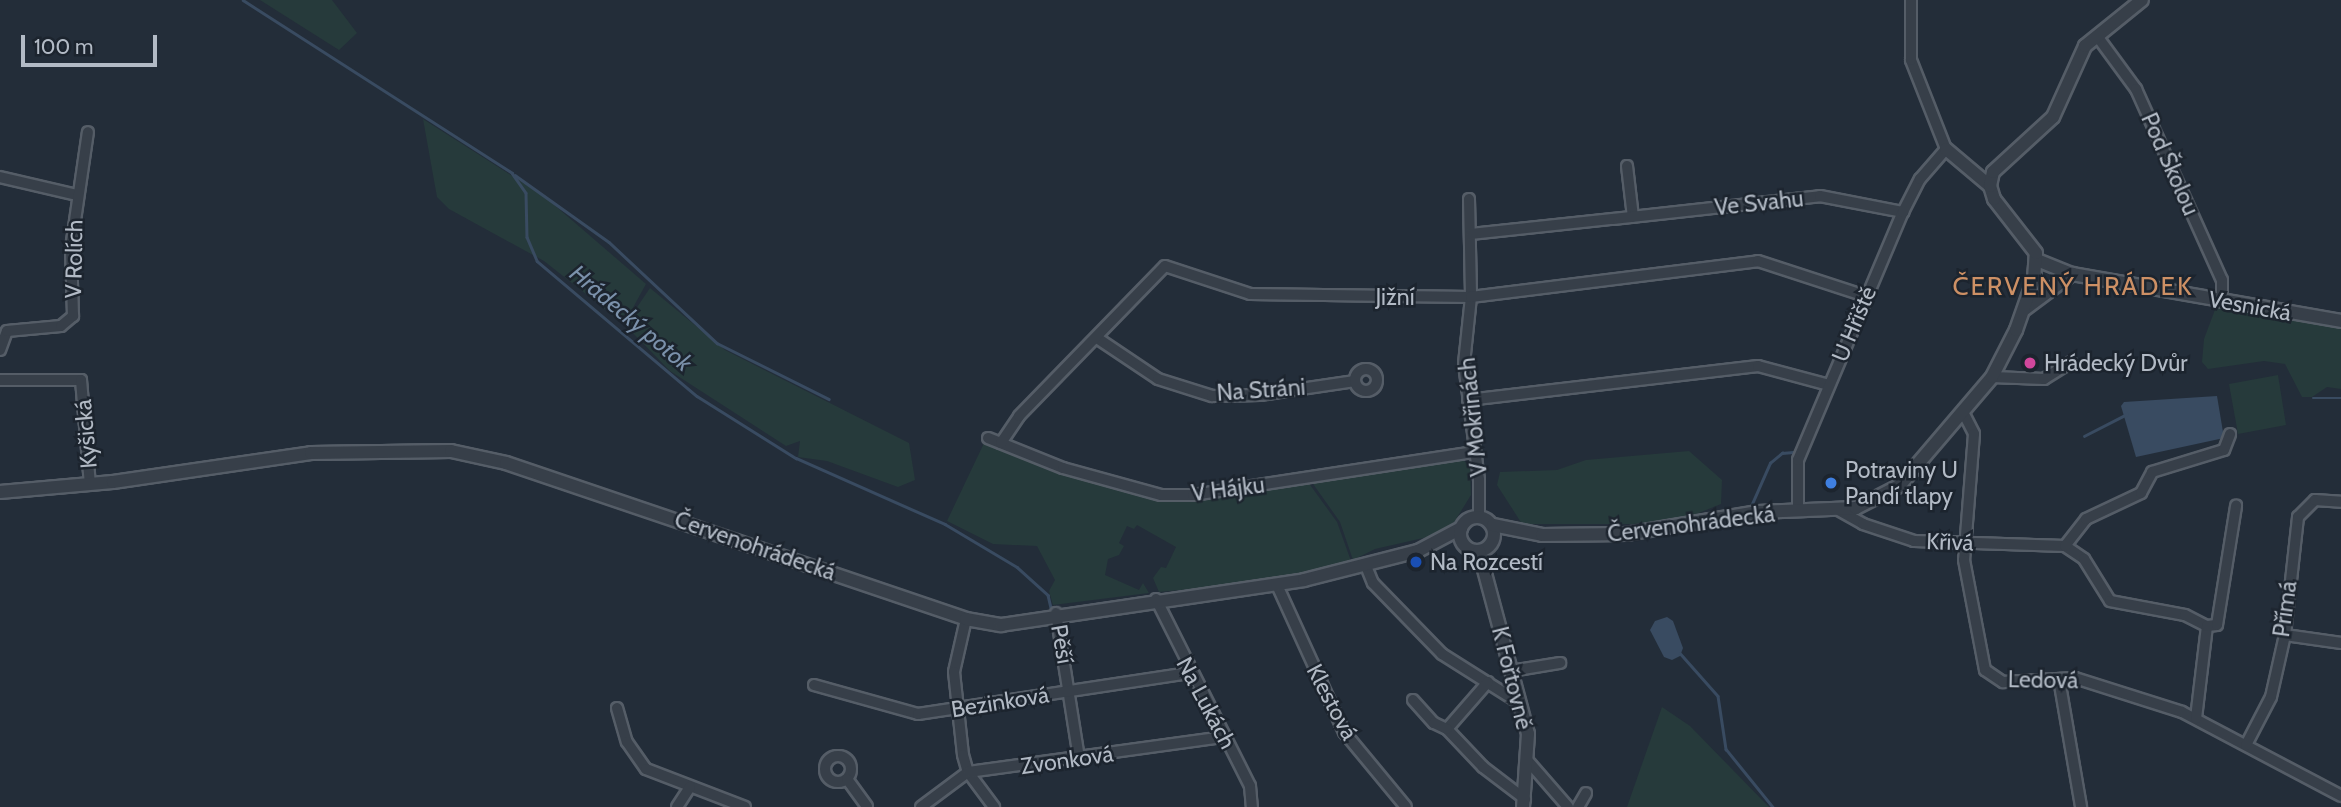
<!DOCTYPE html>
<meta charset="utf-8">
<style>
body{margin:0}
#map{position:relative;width:2341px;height:807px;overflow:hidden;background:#232d39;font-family:Cabin,sans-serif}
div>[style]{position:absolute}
.green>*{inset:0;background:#263a3b}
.water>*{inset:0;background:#394b61}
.stream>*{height:2.5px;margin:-1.25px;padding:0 1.25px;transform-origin:1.25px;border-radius:1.25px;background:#394b61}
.roads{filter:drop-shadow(2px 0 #555d67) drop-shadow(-2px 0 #555d67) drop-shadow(0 2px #555d67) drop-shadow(0 -2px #555d67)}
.minor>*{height:10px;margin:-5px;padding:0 5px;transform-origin:5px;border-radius:5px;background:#373f49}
.minor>.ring{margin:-5px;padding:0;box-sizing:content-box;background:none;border:10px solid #373f49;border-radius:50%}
.tertiary>*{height:12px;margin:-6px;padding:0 6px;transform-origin:6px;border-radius:6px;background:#373f49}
.tertiary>.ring{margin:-6px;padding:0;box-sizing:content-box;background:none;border:12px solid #373f49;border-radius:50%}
.dots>*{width:19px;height:19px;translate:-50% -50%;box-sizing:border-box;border:4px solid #1c242e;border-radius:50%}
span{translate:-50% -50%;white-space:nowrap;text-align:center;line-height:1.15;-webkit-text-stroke:5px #1c242e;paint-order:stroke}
.street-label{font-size:23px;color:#b2bac5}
.poi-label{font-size:23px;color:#b2bac5}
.left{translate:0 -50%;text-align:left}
.water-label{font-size:24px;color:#7b91ab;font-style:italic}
.quarter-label{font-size:26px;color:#cd9065;letter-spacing:2px}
.scale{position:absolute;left:21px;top:35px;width:136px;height:32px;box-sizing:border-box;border:4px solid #b2bac5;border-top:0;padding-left:9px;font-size:21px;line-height:24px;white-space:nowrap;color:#b2bac5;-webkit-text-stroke:5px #1c242e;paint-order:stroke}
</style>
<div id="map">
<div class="green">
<i style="clip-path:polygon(260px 0,332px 0,357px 33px,339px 50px)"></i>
<i style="clip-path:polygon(423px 119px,545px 197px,646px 284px,624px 324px,544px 261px,449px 209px,437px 197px)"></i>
<i style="clip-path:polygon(650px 288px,725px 350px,909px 443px,915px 480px,898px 487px,827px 461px,798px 457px,800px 441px,786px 446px,670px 371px,625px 325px)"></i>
<i style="clip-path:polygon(2216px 307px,2341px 327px,2341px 389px,2327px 387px,2312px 397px,2302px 397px,2285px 364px,2264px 361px,2208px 369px,2202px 362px,2204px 339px)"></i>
<i style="clip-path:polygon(2278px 375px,2286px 425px,2238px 434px,2229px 384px)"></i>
<i style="clip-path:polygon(985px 441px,1052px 469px,1138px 495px,1173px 499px,1308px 482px,1337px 522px,1351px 561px,1343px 562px,1344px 567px,1255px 583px,1159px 592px,1153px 578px,1161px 567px,1166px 568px,1176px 547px,1137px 525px,1134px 529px,1127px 526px,1119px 543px,1124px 546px,1119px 555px,1108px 559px,1105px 575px,1139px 590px,1143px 583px,1149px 593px,1053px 605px,1049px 591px,1055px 580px,1037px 546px,993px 544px,947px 521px)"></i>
<i style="clip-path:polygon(1689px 451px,1722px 480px,1721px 504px,1696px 514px,1645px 524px,1522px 524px,1497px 485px,1500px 472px,1557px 470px,1586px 460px)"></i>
<i style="clip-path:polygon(1461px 459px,1470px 465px,1471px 495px,1453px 524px,1432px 536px,1375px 549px,1353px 560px,1340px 522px,1311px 481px)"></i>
<i style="clip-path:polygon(1662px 707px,1690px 726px,1769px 807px,1627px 807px)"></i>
</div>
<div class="water">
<i style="clip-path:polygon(2217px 396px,2224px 438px,2136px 457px,2121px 406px,2124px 402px)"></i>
<i style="clip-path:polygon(1667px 617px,1673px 621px,1683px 648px,1680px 656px,1672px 660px,1664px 657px,1650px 630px,1655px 621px)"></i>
</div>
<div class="stream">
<i style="left:243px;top:0;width:320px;rotate:32.7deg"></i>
<i style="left:512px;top:173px;width:24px;rotate:55deg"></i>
<i style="left:526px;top:193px;width:44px;rotate:88.7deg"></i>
<i style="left:527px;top:237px;width:26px;rotate:67deg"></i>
<i style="left:537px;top:261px;width:209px;rotate:40.2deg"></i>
<i style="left:697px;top:396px;width:117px;rotate:32.1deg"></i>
<i style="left:796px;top:458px;width:163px;rotate:23.9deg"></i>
<i style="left:945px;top:524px;width:84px;rotate:30.8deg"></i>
<i style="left:1017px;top:567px;width:42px;rotate:42.1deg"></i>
<i style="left:1048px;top:595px;width:13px;rotate:77deg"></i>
<i style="left:1051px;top:608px;width:4px;rotate:-14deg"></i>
<i style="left:515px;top:175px;width:115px;rotate:35.5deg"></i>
<i style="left:609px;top:242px;width:148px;rotate:43.1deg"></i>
<i style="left:717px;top:343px;width:125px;rotate:26.6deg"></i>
<i style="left:2313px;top:398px;width:28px"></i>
<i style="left:2084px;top:436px;width:48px;rotate:-27.1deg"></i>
<i style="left:1751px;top:506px;width:47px;rotate:-66.2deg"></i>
<i style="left:1770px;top:463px;width:16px;rotate:-40deg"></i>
<i style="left:1782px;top:453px;width:11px;rotate:-5deg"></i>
<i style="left:1680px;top:653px;width:57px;rotate:48.5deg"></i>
<i style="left:1718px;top:696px;width:54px;rotate:81.4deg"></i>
<i style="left:1726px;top:749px;width:75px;rotate:51deg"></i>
</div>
<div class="roads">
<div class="minor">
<i style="left:2097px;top:36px;width:66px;rotate:53.7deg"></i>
<i style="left:2136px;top:89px;width:209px;rotate:65.8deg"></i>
<i style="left:2222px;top:280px;width:22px;rotate:90deg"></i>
<i style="left:1627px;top:166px;width:51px;rotate:83.3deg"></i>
<i style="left:0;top:177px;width:79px;rotate:13.2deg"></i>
<i style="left:1469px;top:199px;width:98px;rotate:88.8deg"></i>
<i style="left:1471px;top:297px;width:67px;rotate:96deg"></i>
<i style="left:1464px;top:364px;width:117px;rotate:82.6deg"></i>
<i style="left:1479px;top:480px;width:36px;rotate:90deg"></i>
<i style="left:1613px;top:219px;width:208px;rotate:-6.3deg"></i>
<i style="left:1820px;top:196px;width:85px;rotate:10.9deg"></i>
<i style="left:1471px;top:234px;width:142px;rotate:-6.1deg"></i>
<i style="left:1097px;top:338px;width:73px;rotate:33.9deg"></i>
<i style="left:1158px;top:379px;width:57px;rotate:17.5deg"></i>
<i style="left:1212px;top:396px;width:48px;rotate:-1.2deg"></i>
<i style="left:1260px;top:395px;width:96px;rotate:-8.4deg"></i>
<i style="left:0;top:350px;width:20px;rotate:-70deg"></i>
<i style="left:7px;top:331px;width:54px;rotate:-5.3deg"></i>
<i style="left:61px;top:326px;width:16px;rotate:-40deg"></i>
<i style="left:73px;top:316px;width:68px;rotate:-91.7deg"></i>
<i style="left:71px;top:248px;width:117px;rotate:-81.7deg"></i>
<i class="ring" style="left:1355px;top:369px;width:12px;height:12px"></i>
<i style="left:1992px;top:377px;width:52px;rotate:2.2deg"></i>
<i style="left:2044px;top:379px;width:32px;rotate:-32deg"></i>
<i style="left:0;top:380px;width:81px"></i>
<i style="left:81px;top:380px;width:104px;rotate:85.1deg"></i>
<i style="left:1468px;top:400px;width:292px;rotate:-6.7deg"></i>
<i style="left:1758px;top:366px;width:73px;rotate:15deg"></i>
<i style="left:1964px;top:414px;width:22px;rotate:63deg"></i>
<i style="left:1974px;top:434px;width:126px;rotate:94.5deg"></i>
<i style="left:1964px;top:560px;width:112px;rotate:79.2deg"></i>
<i style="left:1985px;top:670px;width:22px;rotate:34deg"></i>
<i style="left:2003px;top:682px;width:72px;rotate:-3.2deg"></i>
<i style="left:2075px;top:678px;width:112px;rotate:17.6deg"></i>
<i style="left:2182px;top:712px;width:180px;rotate:27.8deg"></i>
<i style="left:988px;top:438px;width:81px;rotate:21.8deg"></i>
<i style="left:1063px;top:468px;width:102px;rotate:15.4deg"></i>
<i style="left:1161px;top:495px;width:32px"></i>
<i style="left:1193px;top:495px;width:285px;rotate:-8.7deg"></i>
<i style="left:1001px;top:443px;width:32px;rotate:-56deg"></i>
<i style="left:1019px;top:416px;width:209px;rotate:-45.8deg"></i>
<i style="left:1165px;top:266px;width:89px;rotate:18.2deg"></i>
<i style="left:1250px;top:294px;width:221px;rotate:0.8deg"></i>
<i style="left:1471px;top:297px;width:289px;rotate:-7.1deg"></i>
<i style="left:1758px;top:261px;width:113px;rotate:18.1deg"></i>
<i style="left:1798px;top:511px;width:51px;rotate:-90deg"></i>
<i style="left:1798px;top:460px;width:269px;rotate:-67.1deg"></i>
<i style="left:1903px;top:212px;width:37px;rotate:-63deg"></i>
<i style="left:1920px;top:179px;width:40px;rotate:-49deg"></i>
<i style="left:1946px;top:149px;width:96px;rotate:-111.5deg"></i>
<i style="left:1911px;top:60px;width:60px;rotate:-90deg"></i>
<i style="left:1840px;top:511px;width:26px;rotate:29deg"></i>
<i style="left:1863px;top:524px;width:54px;rotate:18.4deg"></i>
<i style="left:1914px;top:541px;width:151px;rotate:1.9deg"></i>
<i style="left:2065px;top:546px;width:23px;rotate:34deg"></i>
<i style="left:2084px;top:559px;width:49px;rotate:58.2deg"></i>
<i style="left:2110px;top:601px;width:76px;rotate:10.6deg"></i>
<i style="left:2185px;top:615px;width:25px;rotate:27deg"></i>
<i style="left:2207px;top:626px;width:93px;rotate:96.8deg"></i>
<i style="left:2065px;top:546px;width:34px;rotate:-52deg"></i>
<i style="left:2086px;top:519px;width:61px;rotate:-25.3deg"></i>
<i style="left:2141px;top:493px;width:24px;rotate:-62deg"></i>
<i style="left:2152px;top:472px;width:75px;rotate:-17deg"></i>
<i style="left:2224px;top:450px;width:17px;rotate:-69deg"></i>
<i style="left:1366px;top:566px;width:18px;rotate:68deg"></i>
<i style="left:1373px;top:583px;width:99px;rotate:45.8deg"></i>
<i style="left:1442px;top:654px;width:90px;rotate:32.3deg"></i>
<i style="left:1277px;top:585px;width:162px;rotate:65.5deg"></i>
<i style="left:1344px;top:732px;width:97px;rotate:50.4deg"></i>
<i style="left:1156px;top:599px;width:209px;rotate:63.3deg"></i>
<i style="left:1250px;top:786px;width:21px;rotate:85deg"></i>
<i style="left:1056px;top:613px;width:148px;rotate:81deg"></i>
<i style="left:966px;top:619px;width:54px;rotate:102.8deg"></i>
<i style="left:954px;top:672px;width:83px;rotate:83.8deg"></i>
<i style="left:963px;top:755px;width:18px;rotate:74deg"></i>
<i style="left:968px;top:772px;width:44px;rotate:53.4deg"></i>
<i style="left:2207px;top:626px;width:10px;rotate:-6deg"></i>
<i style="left:2217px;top:625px;width:121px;rotate:-80.9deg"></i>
<i style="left:2285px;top:635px;width:57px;rotate:8.1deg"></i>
<i style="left:1511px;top:671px;width:50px;rotate:-9.3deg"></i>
<i style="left:2059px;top:679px;width:130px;rotate:80.2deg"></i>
<i style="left:1488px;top:682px;width:62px;rotate:131.1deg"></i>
<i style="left:1447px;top:729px;width:52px;rotate:46.5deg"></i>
<i style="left:1483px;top:767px;width:53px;rotate:37.3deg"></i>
<i style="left:814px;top:685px;width:108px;rotate:15.6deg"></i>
<i style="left:918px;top:714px;width:274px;rotate:-8.6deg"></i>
<i style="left:1413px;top:700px;width:31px;rotate:48deg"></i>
<i style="left:1434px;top:723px;width:14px;rotate:25deg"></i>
<i style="left:617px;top:708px;width:35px;rotate:74deg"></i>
<i style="left:627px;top:742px;width:33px;rotate:55deg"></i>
<i style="left:646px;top:769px;width:106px;rotate:21deg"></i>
<i style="left:2246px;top:745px;width:54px;rotate:-62.5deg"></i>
<i style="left:2271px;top:697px;width:64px;rotate:-77.3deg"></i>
<i style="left:2285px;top:635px;width:119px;rotate:-83.7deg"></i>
<i style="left:2298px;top:517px;width:24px;rotate:-45deg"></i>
<i style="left:2315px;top:500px;width:26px;rotate:4deg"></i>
<i class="ring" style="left:825px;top:756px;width:16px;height:16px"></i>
<i style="left:1528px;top:761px;width:61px;rotate:49deg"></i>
<i style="left:847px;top:779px;width:34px;rotate:54deg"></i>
<i style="left:677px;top:807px;width:24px;rotate:-57deg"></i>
<i style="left:921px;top:807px;width:59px;rotate:-36.7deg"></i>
<i style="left:968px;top:772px;width:259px;rotate:-7.8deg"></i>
<i style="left:1578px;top:807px;width:16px;rotate:-60deg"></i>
</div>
<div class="tertiary">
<i style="left:1946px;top:149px;width:57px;rotate:40.1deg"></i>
<i style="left:2037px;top:260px;width:38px;rotate:22deg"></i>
<i style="left:2072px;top:274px;width:273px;rotate:9.9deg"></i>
<i style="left:2025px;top:309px;width:59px;rotate:-36.7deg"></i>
<i style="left:0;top:492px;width:113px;rotate:-5.1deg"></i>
<i style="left:113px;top:482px;width:200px;rotate:-8.3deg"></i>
<i style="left:311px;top:453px;width:140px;rotate:-0.8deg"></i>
<i style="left:451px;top:451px;width:56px;rotate:12.3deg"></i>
<i style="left:506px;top:463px;width:486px;rotate:18.7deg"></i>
<i style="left:966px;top:619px;width:36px;rotate:10deg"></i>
<i style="left:1001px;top:625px;width:306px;rotate:-8.4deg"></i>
<i style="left:1304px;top:580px;width:118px;rotate:-14.3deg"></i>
<i style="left:1418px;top:551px;width:49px;rotate:-28.1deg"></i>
<i class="ring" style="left:1460px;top:517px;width:22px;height:22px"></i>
<i style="left:1493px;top:525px;width:50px;rotate:11.5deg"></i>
<i style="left:1542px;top:535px;width:84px;rotate:-0.7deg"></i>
<i style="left:1626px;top:534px;width:134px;rotate:-9.5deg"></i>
<i style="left:1758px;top:512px;width:98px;rotate:-2.3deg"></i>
<i style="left:1856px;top:508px;width:48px;rotate:-27.1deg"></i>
<i style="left:1899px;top:486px;width:143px;rotate:-49.5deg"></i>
<i style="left:1992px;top:377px;width:53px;rotate:-62.9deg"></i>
<i style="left:2016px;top:330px;width:54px;rotate:-70.6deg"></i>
<i style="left:2034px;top:279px;width:26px;rotate:-86deg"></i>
<i style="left:2036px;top:253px;width:68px;rotate:-127.9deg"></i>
<i style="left:1994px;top:199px;width:14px;rotate:-107deg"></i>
<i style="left:1990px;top:186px;width:14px;rotate:-78deg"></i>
<i style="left:1993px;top:172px;width:81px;rotate:-42.5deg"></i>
<i style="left:2053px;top:117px;width:78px;rotate:-65.7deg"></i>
<i style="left:2085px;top:46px;width:73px;rotate:-38.9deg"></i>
<i style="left:1479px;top:551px;width:189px;rotate:75deg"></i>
<i style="left:1528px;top:734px;width:73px;rotate:93.9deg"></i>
</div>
</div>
<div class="dots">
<i style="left:2030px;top:363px;background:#d1479c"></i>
<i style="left:1831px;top:483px;background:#3f7fe0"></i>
<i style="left:1416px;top:562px;background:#1a4fb4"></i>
</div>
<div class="street-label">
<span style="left:2170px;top:164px;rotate:66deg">Pod Školou</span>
<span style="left:1759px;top:203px;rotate:-6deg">Ve Svahu</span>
<span style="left:74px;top:259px;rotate:-89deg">V Rolích</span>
<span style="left:1395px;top:297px">Jižní</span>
<span style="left:2250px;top:306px;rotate:10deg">Vesnická</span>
<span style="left:1854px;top:324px;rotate:-67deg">U Hřiště</span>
<span style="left:1261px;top:390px;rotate:-4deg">Na Stráni</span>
<span style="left:1473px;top:417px;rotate:-96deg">V Mokřinách</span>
<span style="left:86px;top:434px;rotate:-95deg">Kyšická</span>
<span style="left:1228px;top:489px;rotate:-7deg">V Hájku</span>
<span style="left:1691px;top:524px;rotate:-7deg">Červenohrádecká</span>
<span style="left:1950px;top:542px;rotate:2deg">Křivá</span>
<span style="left:755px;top:546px;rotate:19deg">Červenohrádecká</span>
<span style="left:2285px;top:609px;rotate:-82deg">Přímá</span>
<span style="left:1062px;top:644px;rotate:80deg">Pěší</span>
<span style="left:1512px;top:678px;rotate:76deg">K Fořtovně</span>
<span style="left:2043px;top:680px;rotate:1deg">Ledová</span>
<span style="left:1000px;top:702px;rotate:-9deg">Bezinková</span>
<span style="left:1332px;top:702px;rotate:62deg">Klestová</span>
<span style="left:1206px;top:703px;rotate:62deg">Na Lukách</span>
<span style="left:1067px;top:760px;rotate:-8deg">Zvonková</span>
</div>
<div class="poi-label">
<span class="left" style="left:2044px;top:363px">Hrádecký Dvůr</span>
<span class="left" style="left:1845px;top:483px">Potraviny U<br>Pandí tlapy</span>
<span class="left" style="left:1430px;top:562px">Na Rozcestí</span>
</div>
<div class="water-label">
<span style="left:631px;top:318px;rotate:40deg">Hrádecký potok</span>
</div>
<div class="quarter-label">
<span style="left:2073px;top:287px">ČERVENÝ HRÁDEK</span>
</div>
<div class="scale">100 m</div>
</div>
